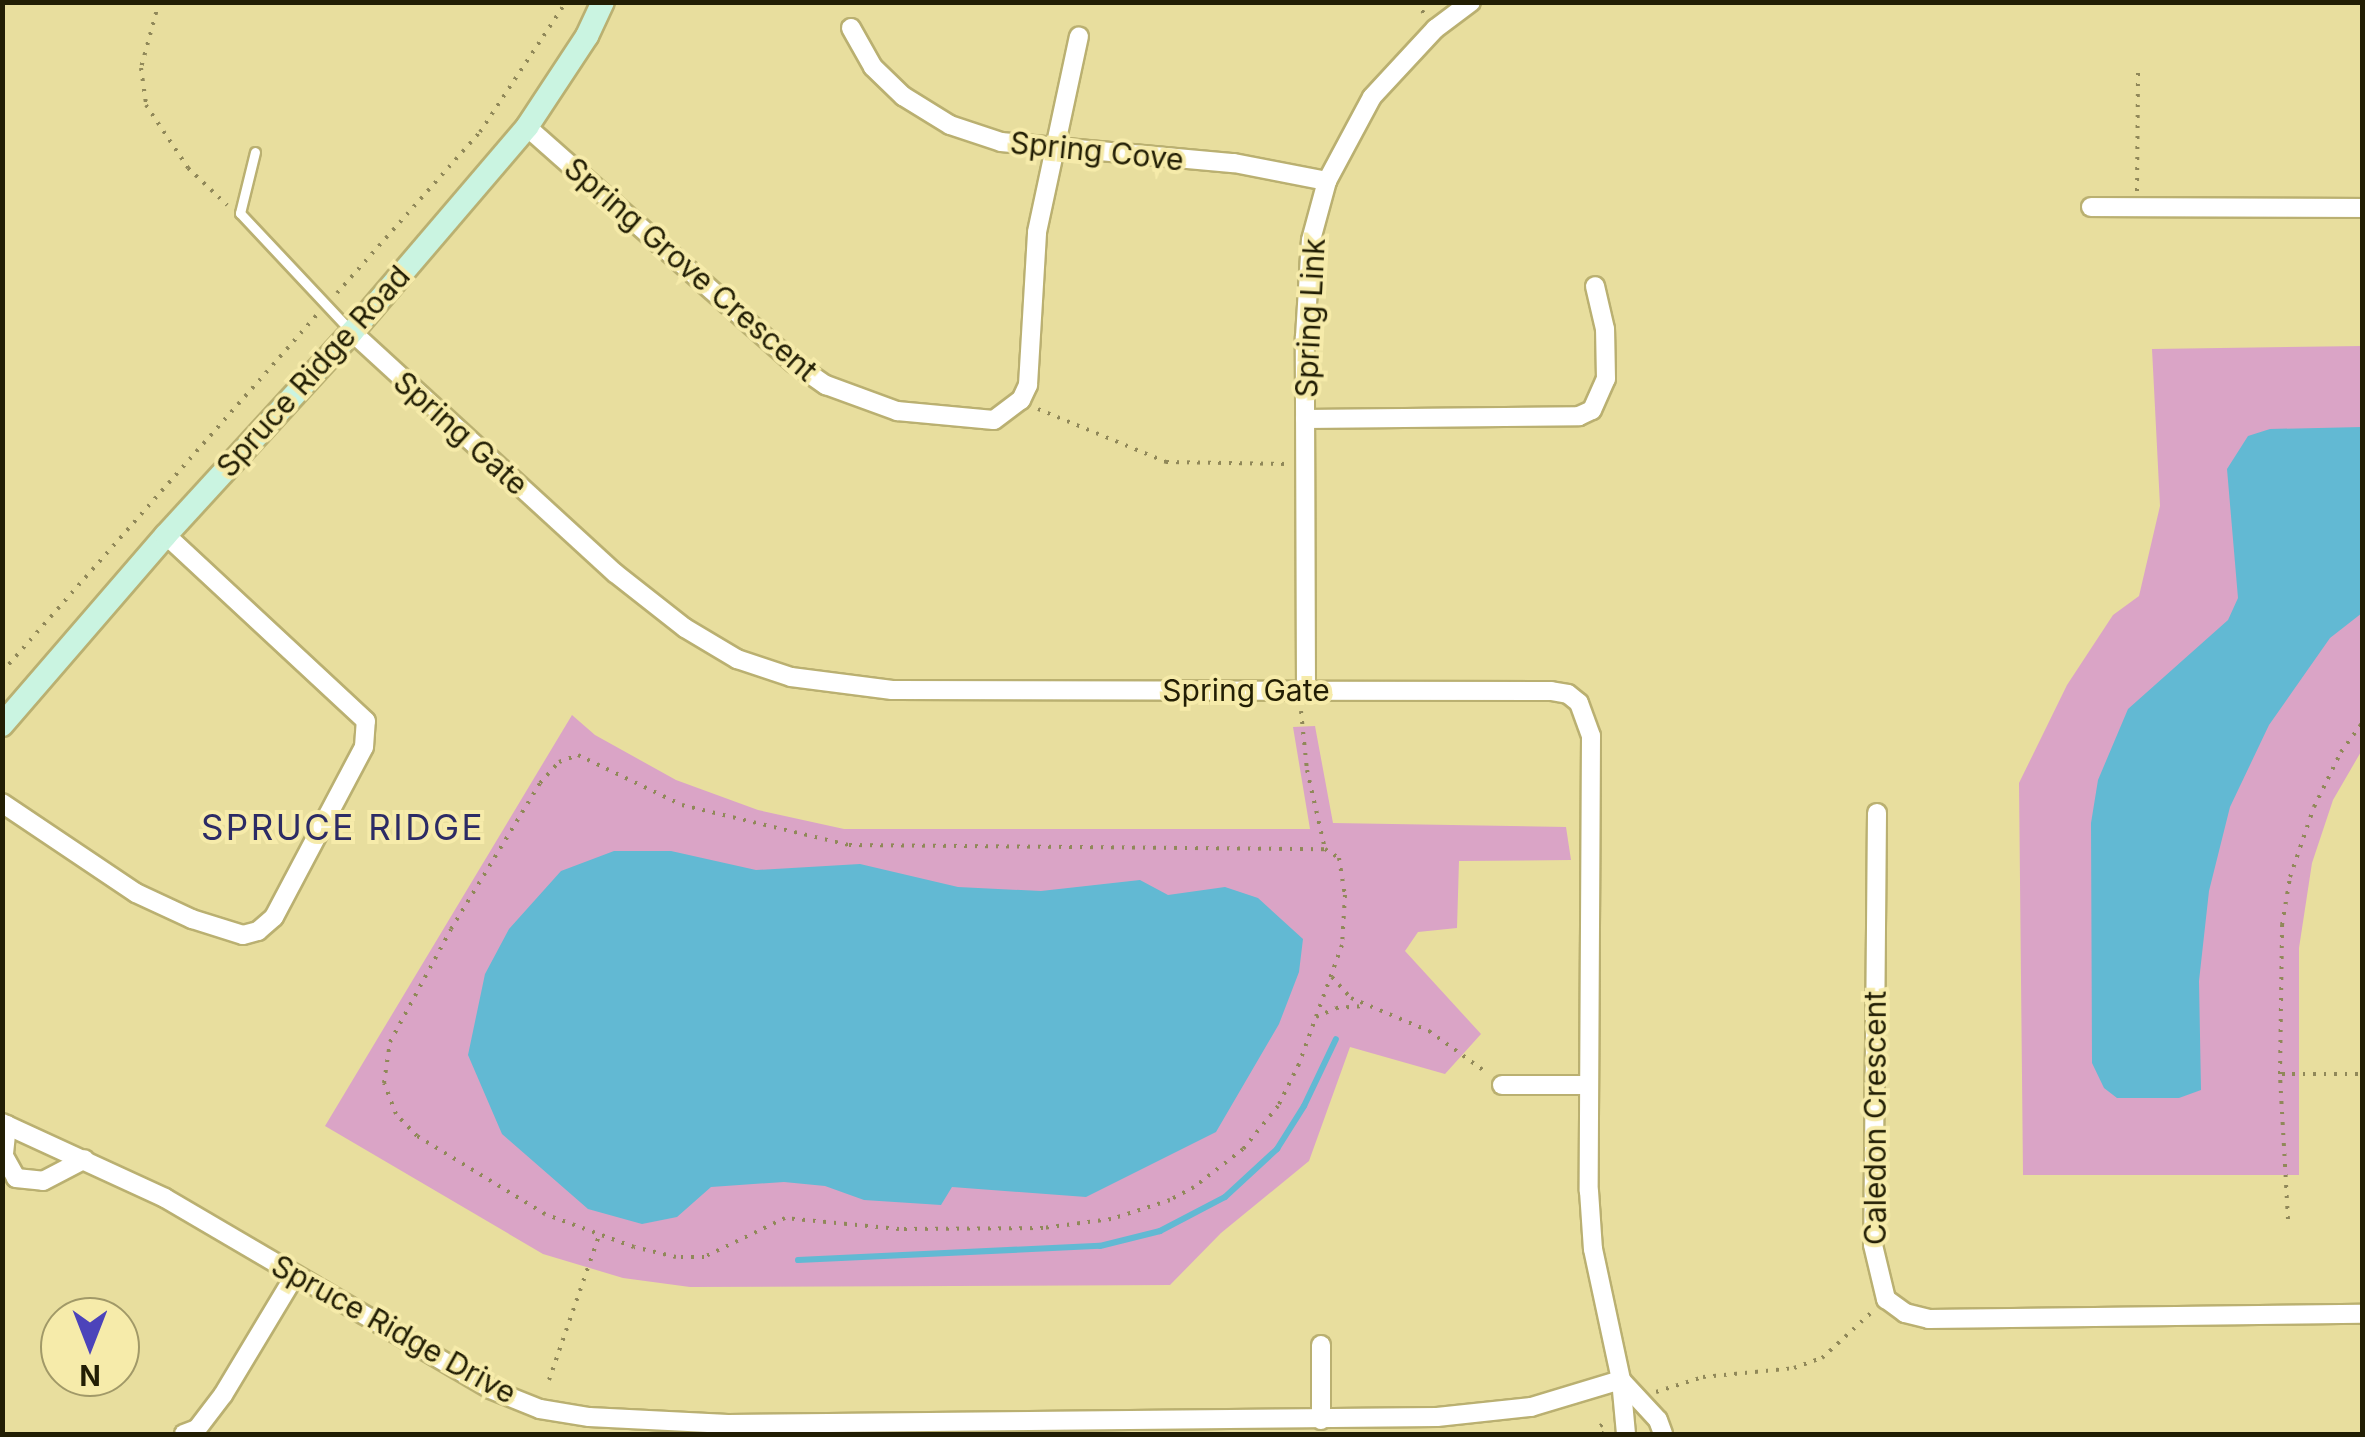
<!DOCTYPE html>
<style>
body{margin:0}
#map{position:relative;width:2365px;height:1437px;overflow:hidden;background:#e8de9e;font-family:Inter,sans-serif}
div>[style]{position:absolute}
.green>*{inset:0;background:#daa4c6}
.water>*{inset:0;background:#62b9d3}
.stream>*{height:6px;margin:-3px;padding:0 3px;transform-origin:3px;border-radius:3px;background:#62b9d3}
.path>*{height:4px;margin-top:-2px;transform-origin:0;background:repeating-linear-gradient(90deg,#908859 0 2.5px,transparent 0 10.5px)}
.roads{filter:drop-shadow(2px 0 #bab071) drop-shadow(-2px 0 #bab071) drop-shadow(0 2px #bab071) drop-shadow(0 -2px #bab071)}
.lane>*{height:9px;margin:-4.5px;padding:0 4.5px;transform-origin:4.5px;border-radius:4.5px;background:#fff}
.street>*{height:18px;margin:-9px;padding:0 9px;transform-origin:9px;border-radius:9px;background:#fff}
.secondary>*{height:22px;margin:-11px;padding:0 11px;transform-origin:11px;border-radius:11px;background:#caf4e1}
span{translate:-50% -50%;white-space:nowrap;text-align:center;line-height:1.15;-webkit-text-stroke:8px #f6ebaa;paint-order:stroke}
.street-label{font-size:30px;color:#221e04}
.quarter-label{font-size:35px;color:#2c2b65;letter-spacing:2.5px}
.frame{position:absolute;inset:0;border:5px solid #221e04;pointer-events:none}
.north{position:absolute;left:40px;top:1297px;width:100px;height:100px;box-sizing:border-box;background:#f6ebaa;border:2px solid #a19968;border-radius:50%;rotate:180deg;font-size:28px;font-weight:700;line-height:40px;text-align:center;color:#221e04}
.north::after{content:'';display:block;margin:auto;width:35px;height:45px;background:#4c43ba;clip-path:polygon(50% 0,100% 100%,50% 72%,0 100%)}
</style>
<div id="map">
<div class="green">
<i style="clip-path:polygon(2362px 346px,2362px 750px,2333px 800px,2312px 863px,2299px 948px,2299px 1175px,2023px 1175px,2019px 783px,2067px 685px,2113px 615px,2139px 596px,2160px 506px,2152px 349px)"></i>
<i style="clip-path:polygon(572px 715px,595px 735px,676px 780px,758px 810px,844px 829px,1310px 829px,1293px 727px,1315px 726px,1333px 823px,1566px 827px,1571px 860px,1459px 861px,1457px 928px,1418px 932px,1405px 951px,1481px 1034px,1445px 1074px,1350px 1047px,1309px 1161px,1221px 1233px,1170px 1285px,690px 1287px,623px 1278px,543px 1254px,325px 1126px)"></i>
</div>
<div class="water">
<i style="clip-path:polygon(2362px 427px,2362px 613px,2330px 638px,2269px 725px,2230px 807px,2209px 891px,2199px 981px,2201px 1090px,2179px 1098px,2117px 1098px,2104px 1088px,2092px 1063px,2091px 823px,2098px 780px,2128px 709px,2228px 620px,2238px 598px,2227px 469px,2248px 436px,2270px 429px)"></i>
<i style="clip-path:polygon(614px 851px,671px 851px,756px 870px,860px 864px,958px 887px,1041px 891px,1140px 880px,1168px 895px,1225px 887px,1258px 898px,1303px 939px,1299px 972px,1279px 1024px,1216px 1132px,1086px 1197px,952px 1187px,941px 1205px,864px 1200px,825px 1186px,784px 1182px,711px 1187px,677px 1217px,642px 1224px,588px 1209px,502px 1134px,468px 1055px,485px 974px,509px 929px,561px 871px)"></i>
</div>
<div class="stream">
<i style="left:798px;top:1260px;width:302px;rotate:-2.7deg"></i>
<i style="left:1100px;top:1246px;width:62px;rotate:-14deg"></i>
<i style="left:1160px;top:1231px;width:73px;rotate:-27.6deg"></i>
<i style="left:1225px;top:1197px;width:71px;rotate:-42.7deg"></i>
<i style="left:1277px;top:1149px;width:51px;rotate:-57.9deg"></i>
<i style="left:1304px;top:1106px;width:74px;rotate:-64.5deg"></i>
</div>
<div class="path">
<i style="left:159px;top:2px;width:68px;rotate:105.3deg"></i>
<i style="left:141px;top:68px;width:37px;rotate:82deg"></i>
<i style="left:146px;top:105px;width:76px;rotate:56.3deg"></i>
<i style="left:188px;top:168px;width:54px;rotate:43.5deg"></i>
<i style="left:1416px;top:2px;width:16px;rotate:55deg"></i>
<i style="left:2137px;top:191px;width:120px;rotate:-89.5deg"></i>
<i style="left:337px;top:293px;width:215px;rotate:-48.4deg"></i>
<i style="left:480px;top:132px;width:156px;rotate:-56.5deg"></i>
<i style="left:1038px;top:409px;width:139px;rotate:22.5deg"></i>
<i style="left:1166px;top:462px;width:122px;rotate:0.9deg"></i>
<i style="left:2px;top:672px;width:476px;rotate:-48.6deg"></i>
<i style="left:1301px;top:711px;width:59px;rotate:84.2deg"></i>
<i style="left:1307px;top:770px;width:81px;rotate:77.2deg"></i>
<i style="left:578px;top:755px;width:115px;rotate:25.7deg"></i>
<i style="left:682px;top:805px;width:172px;rotate:13.5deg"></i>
<i style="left:849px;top:845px;width:476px;rotate:0.5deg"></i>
<i style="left:1325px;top:849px;width:17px;rotate:33deg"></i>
<i style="left:1339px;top:858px;width:37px;rotate:81deg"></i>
<i style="left:1345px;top:895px;width:50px;rotate:93.4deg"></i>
<i style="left:1342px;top:945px;width:127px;rotate:109.9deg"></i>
<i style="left:1299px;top:1064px;width:47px;rotate:116.6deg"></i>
<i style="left:1278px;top:1106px;width:55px;rotate:129.1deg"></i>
<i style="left:1243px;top:1149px;width:62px;rotate:142.2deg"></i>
<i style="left:1194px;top:1187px;width:27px;rotate:152deg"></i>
<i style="left:1170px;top:1200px;width:62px;rotate:162.1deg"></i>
<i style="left:1111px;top:1219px;width:69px;rotate:172.5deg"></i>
<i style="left:1043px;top:1228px;width:144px;rotate:179.6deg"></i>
<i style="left:899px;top:1229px;width:115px;rotate:-174.5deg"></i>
<i style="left:785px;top:1218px;width:90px;rotate:154.3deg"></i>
<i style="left:704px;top:1257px;width:28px;rotate:180deg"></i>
<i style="left:676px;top:1257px;width:43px;rotate:-166.6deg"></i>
<i style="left:634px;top:1247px;width:95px;rotate:-159.7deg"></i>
<i style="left:545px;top:1214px;width:150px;rotate:-148.6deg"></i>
<i style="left:417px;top:1136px;width:30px;rotate:-134deg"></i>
<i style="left:396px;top:1114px;width:33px;rotate:-111deg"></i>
<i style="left:384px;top:1083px;width:41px;rotate:-81.7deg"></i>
<i style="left:390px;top:1042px;width:128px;rotate:-61.6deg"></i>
<i style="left:451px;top:929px;width:171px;rotate:-58.6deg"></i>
<i style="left:540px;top:783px;width:28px;rotate:-48deg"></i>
<i style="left:559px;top:762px;width:20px;rotate:-20deg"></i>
<i style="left:1332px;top:977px;width:28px;rotate:48deg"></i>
<i style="left:1351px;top:998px;width:85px;rotate:22.9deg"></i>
<i style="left:1429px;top:1031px;width:72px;rotate:35.9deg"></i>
<i style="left:1316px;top:1017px;width:22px;rotate:-24deg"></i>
<i style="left:1336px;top:1008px;width:28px;rotate:-4deg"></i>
<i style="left:2282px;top:1074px;width:80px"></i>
<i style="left:2288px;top:1219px;width:145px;rotate:-93.2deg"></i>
<i style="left:2280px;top:1074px;width:149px;rotate:-89.2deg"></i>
<i style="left:2282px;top:925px;width:49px;rotate:-80.5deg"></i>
<i style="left:2290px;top:877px;width:74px;rotate:-71.1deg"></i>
<i style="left:2314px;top:807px;width:61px;rotate:-63.9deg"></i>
<i style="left:2341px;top:752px;width:36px;rotate:-54deg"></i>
<i style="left:549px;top:1380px;width:152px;rotate:-70.9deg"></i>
<i style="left:1656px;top:1392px;width:49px;rotate:-17.7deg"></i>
<i style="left:1703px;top:1377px;width:91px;rotate:-5.6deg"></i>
<i style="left:1794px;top:1368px;width:30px;rotate:-20deg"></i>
<i style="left:1822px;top:1358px;width:69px;rotate:-42.7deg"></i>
<i style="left:1602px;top:1434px;width:8px;rotate:-104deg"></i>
<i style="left:1600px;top:1426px;width:6px;rotate:-31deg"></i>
</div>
<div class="roads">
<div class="lane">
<i style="left:255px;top:152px;width:63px;rotate:103.8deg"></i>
<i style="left:240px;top:213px;width:161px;rotate:46.8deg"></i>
</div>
<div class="street">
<i style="left:851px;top:28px;width:45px;rotate:60.6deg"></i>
<i style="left:873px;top:67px;width:42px;rotate:44deg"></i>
<i style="left:903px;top:96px;width:55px;rotate:31.7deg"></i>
<i style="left:950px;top:125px;width:54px;rotate:18.4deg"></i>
<i style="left:1001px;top:142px;width:234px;rotate:5.2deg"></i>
<i style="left:1234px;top:163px;width:95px;rotate:11deg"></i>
<i style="left:527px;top:127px;width:356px;rotate:41.5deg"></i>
<i style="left:794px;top:363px;width:39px;rotate:35deg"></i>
<i style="left:826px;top:385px;width:76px;rotate:20.1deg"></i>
<i style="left:897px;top:411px;width:97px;rotate:5.3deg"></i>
<i style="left:994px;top:420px;width:34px;rotate:-37deg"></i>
<i style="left:1021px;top:400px;width:17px;rotate:-65deg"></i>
<i style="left:1028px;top:385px;width:153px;rotate:-86.6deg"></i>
<i style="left:1037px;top:232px;width:200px;rotate:-77.9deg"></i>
<i style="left:2091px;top:207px;width:271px;rotate:0.2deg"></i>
<i style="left:352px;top:332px;width:357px;rotate:42.5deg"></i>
<i style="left:615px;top:573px;width:89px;rotate:38.2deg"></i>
<i style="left:685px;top:628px;width:61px;rotate:30.8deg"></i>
<i style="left:737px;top:659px;width:57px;rotate:18.4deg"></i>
<i style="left:791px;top:677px;width:102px;rotate:7.3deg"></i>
<i style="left:892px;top:690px;width:659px;rotate:0.09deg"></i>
<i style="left:1551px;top:691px;width:17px;rotate:10deg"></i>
<i style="left:1568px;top:694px;width:14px;rotate:39deg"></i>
<i style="left:1579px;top:703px;width:35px;rotate:70deg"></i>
<i style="left:1591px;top:736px;width:455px;rotate:90.3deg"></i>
<i style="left:1589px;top:1191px;width:58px;rotate:86.1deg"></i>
<i style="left:1593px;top:1249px;width:134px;rotate:77.9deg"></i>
<i style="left:1621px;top:1380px;width:54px;rotate:84.7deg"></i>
<i style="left:1305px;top:419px;width:274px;rotate:-0.6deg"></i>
<i style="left:1579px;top:416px;width:14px;rotate:-25deg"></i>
<i style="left:1592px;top:410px;width:34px;rotate:-66deg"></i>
<i style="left:1606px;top:379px;width:50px;rotate:-91.1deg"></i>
<i style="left:1605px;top:329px;width:44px;rotate:-103.1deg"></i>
<i style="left:1306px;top:689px;width:352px;rotate:-90.2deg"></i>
<i style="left:1305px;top:337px;width:97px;rotate:-86.5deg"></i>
<i style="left:1311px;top:240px;width:61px;rotate:-74.8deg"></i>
<i style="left:1327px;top:181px;width:95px;rotate:-61.8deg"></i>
<i style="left:1372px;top:97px;width:93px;rotate:-47.2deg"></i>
<i style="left:1435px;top:29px;width:45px;rotate:-36.9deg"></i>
<i style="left:2px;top:803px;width:161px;rotate:33.9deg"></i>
<i style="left:136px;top:893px;width:62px;rotate:24.9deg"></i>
<i style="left:192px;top:919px;width:53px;rotate:17.4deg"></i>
<i style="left:243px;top:935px;width:16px;rotate:-15deg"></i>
<i style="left:258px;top:931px;width:21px;rotate:-41deg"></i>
<i style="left:274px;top:917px;width:192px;rotate:-62.1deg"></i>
<i style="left:364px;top:747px;width:26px;rotate:-86deg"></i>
<i style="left:366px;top:721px;width:273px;rotate:-137.1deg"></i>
<i style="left:1877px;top:813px;width:432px;rotate:90.5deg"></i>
<i style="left:1873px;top:1245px;width:56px;rotate:76.5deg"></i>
<i style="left:1886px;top:1299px;width:24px;rotate:36deg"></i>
<i style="left:1905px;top:1313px;width:25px;rotate:14deg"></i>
<i style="left:1929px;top:1319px;width:433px;rotate:-0.7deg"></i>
<i style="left:1502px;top:1085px;width:86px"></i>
<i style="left:2px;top:1123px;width:179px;rotate:24.7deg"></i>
<i style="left:165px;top:1198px;width:377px;rotate:30.4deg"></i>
<i style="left:490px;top:1389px;width:54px;rotate:21.8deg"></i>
<i style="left:540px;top:1409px;width:50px;rotate:9.3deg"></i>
<i style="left:589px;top:1417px;width:139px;rotate:2.9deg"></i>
<i style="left:728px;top:1424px;width:709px;rotate:-0.57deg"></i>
<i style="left:1437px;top:1417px;width:95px;rotate:-6.1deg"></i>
<i style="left:1531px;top:1407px;width:94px;rotate:-16.7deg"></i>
<i style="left:7px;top:1125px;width:31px;rotate:96deg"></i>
<i style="left:4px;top:1156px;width:25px;rotate:61deg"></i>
<i style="left:16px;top:1178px;width:27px;rotate:6deg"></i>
<i style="left:43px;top:1181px;width:47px;rotate:-27.6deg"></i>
<i style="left:1621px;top:1380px;width:54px;rotate:47.2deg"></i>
<i style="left:1658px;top:1420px;width:15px;rotate:70deg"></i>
<i style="left:1321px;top:1420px;width:75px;rotate:-90deg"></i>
<i style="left:184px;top:1434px;width:14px;rotate:-21deg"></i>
<i style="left:197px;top:1429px;width:43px;rotate:-52.6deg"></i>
<i style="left:223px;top:1395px;width:140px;rotate:-59deg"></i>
</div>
<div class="secondary">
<i style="left:2px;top:725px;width:251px;rotate:-49.2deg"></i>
<i style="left:166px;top:535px;width:275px;rotate:-47.5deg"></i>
<i style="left:352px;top:332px;width:270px;rotate:-49.5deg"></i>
<i style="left:527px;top:127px;width:109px;rotate:-56.6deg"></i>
<i style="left:587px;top:36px;width:38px;rotate:-65deg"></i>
</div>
</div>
<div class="street-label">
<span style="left:1097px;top:151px;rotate:6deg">Spring Cove</span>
<span style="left:691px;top:269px;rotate:41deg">Spring Grove Crescent</span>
<span style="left:1310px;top:318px;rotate:-87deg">Spring Link</span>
<span style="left:313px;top:371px;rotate:-48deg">Spruce Ridge Road</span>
<span style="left:461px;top:433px;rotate:42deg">Spring Gate</span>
<span style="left:1246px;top:690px">Spring Gate</span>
<span style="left:1875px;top:1118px;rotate:-90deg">Caledon Crescent</span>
<span style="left:394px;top:1329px;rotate:29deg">Spruce Ridge Drive</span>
</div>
<div class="quarter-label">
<span style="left:343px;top:827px">SPRUCE RIDGE</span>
</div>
<div class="frame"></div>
<div class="north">N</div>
</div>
